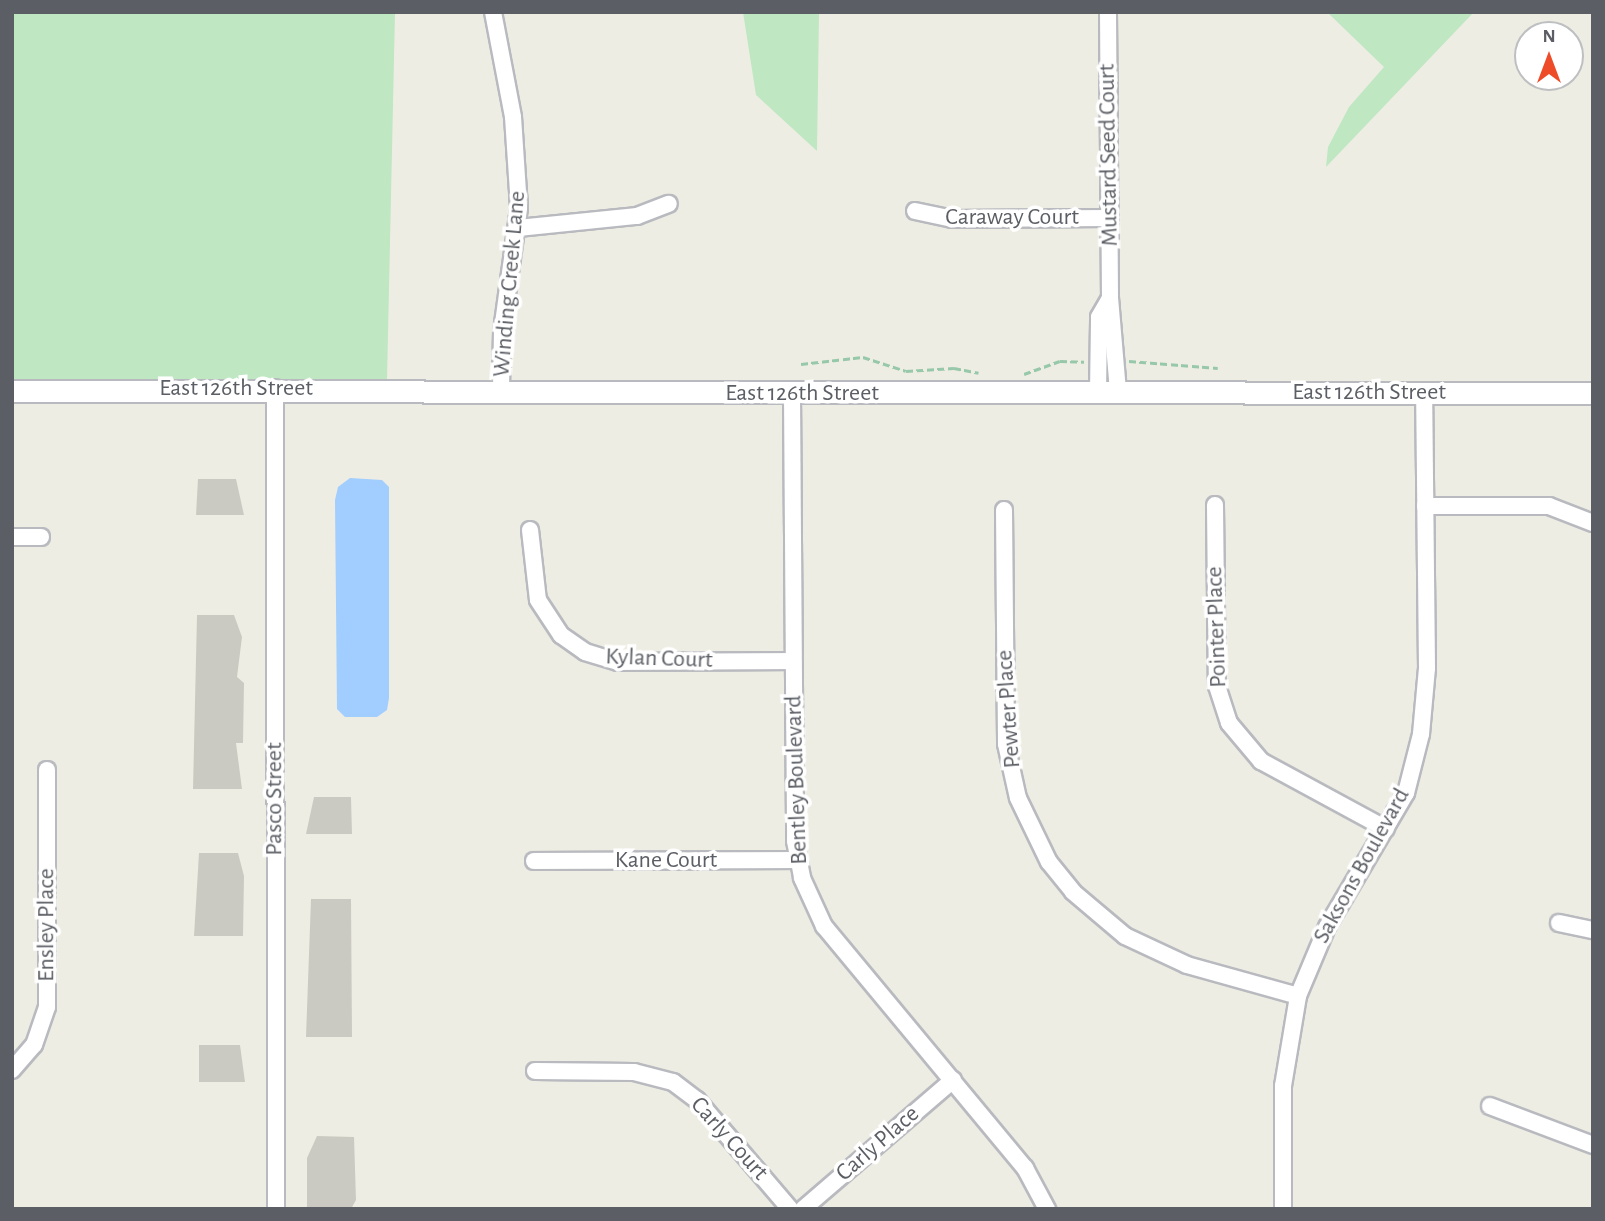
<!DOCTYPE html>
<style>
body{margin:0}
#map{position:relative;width:1605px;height:1221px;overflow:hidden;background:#eeede3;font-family:"Alegreya Sans",sans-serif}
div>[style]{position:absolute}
.green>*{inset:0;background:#bee7c2}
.water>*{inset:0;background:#a2cdff}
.building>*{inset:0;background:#cbcac2}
.path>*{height:2.5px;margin-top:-1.25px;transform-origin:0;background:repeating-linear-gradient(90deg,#97c8aa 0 7px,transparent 0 10.5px)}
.roads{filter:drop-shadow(2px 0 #b8babf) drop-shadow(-2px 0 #b8babf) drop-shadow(0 2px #b8babf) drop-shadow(0 -2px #b8babf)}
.minor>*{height:16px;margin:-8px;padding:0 8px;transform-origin:8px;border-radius:8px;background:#fff}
.secondary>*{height:21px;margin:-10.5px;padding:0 10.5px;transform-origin:10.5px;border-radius:10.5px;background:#fff}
span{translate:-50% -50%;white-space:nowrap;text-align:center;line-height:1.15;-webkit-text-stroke:7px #fff;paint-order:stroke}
.street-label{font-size:24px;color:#5b5e64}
.frame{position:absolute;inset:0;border:14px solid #5b5e64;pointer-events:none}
.north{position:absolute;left:1514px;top:21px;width:70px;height:70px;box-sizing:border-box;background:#fff;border:2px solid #bdbfc1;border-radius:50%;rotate:0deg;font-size:19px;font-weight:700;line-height:28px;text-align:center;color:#5b5e64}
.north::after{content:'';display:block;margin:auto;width:24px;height:32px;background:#ee4b29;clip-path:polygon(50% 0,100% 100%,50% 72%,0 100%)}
</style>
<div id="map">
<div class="green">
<i style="clip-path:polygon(12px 12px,395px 12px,387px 380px,12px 379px)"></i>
<i style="clip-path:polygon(743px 12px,819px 12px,817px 151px,756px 95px)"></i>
<i style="clip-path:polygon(1327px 12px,1474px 12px,1326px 167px,1328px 147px,1349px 107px,1384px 67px)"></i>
</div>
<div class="water">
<i style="clip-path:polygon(350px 478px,382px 480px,389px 487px,389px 698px,387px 710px,377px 717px,345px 717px,337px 709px,335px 500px,338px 487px)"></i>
</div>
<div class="building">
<i style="clip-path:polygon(198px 479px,236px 479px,244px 515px,196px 515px)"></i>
<i style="clip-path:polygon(197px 615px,234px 615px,242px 637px,237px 677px,244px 683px,243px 743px,236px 743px,242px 789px,193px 789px)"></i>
<i style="clip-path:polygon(314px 797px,351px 797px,352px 834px,306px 834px)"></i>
<i style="clip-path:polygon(199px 853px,238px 853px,244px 876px,243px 936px,194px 936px)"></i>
<i style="clip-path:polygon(311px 899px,351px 899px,352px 1037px,306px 1037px)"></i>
<i style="clip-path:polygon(199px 1045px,240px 1045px,245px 1082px,199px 1082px)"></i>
<i style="clip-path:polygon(317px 1136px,354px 1137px,356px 1200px,351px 1209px,307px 1209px,307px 1158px)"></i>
</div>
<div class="path">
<i style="left:1129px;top:361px;width:89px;rotate:4.5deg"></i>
<i style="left:801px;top:364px;width:62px;rotate:-6.4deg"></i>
<i style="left:863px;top:357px;width:45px;rotate:18deg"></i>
<i style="left:906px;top:371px;width:48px;rotate:-3.6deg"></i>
<i style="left:954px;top:368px;width:25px;rotate:11deg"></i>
<i style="left:1024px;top:374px;width:38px;rotate:-20deg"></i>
<i style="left:1060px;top:361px;width:24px;rotate:2deg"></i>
</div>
<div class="roads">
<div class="minor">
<i style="left:493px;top:12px;width:107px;rotate:79.2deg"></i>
<i style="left:513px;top:117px;width:91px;rotate:86.2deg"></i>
<i style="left:519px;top:208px;width:124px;rotate:97.9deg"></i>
<i style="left:502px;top:331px;width:58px;rotate:91deg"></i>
<i style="left:1108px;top:12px;width:286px;rotate:89.6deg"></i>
<i style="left:915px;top:211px;width:38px;rotate:12deg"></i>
<i style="left:952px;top:219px;width:158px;rotate:-0.4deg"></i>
<i style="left:518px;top:228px;width:120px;rotate:-5.8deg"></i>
<i style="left:637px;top:216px;width:34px;rotate:-21deg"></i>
<i style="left:275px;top:388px;width:821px;rotate:89.93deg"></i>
<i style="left:1098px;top:393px;width:76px;rotate:-89.2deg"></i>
<i style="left:1099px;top:317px;width:22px;rotate:-60deg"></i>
<i style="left:1110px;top:298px;width:94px;rotate:85.1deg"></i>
<i style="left:792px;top:394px;width:447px;rotate:89.6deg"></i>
<i style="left:795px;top:841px;width:38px;rotate:79deg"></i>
<i style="left:802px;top:878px;width:53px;rotate:65.4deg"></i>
<i style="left:824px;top:926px;width:315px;rotate:50.3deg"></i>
<i style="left:1025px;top:1168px;width:47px;rotate:61.8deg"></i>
<i style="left:1215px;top:505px;width:181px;rotate:89.4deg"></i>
<i style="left:1217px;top:686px;width:39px;rotate:72deg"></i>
<i style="left:1229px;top:723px;width:50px;rotate:49.9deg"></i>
<i style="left:1261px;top:761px;width:142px;rotate:28.5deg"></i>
<i style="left:1425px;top:506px;width:124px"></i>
<i style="left:1549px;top:506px;width:47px;rotate:21.1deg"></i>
<i style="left:1004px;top:510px;width:234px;rotate:89.5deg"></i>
<i style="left:1006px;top:744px;width:55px;rotate:77.5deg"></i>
<i style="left:1018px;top:798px;width:71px;rotate:64.2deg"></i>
<i style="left:1049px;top:862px;width:38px;rotate:51deg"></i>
<i style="left:1073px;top:892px;width:68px;rotate:40.2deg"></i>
<i style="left:1125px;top:936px;width:68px;rotate:25.1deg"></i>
<i style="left:1187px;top:965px;width:115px;rotate:15.6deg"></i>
<i style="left:530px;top:530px;width:70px;rotate:83.5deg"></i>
<i style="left:538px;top:600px;width:42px;rotate:56.7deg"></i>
<i style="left:561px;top:635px;width:29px;rotate:35deg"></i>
<i style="left:585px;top:652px;width:34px;rotate:17deg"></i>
<i style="left:618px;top:662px;width:175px;rotate:-0.3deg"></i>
<i style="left:12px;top:537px;width:29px"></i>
<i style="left:534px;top:861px;width:263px;rotate:-0.2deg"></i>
<i style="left:1559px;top:923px;width:35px;rotate:12deg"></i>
<i style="left:12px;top:1070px;width:33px;rotate:-49deg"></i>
<i style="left:34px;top:1045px;width:40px;rotate:-71.1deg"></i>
<i style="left:47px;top:1007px;width:237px;rotate:-90deg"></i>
<i style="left:535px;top:1071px;width:99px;rotate:0.6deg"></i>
<i style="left:634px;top:1072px;width:40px;rotate:14.4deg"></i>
<i style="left:673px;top:1082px;width:30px;rotate:37deg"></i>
<i style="left:697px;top:1100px;width:143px;rotate:49.5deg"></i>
<i style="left:1490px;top:1106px;width:110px;rotate:20.7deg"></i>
<i style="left:803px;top:1209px;width:198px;rotate:-40.7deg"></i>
<i style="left:1283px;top:1209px;width:123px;rotate:-90deg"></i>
<i style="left:1283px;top:1086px;width:91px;rotate:-80.5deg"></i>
<i style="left:1298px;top:996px;width:75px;rotate:-67.2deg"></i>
<i style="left:1327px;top:927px;width:156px;rotate:-59.5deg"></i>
<i style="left:1406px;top:793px;width:61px;rotate:-75.7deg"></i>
<i style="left:1421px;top:734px;width:66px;rotate:-84.8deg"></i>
<i style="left:1427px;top:668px;width:274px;rotate:-90.6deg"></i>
</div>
<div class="secondary">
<i style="left:12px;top:391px;width:1581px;rotate:0.07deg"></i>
</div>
</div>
<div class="street-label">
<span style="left:1109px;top:155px;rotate:-91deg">Mustard Seed Court</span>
<span style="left:1012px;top:218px">Caraway Court</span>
<span style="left:510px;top:284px;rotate:-85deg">Winding Creek Lane</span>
<span style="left:236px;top:389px">East 126th Street</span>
<span style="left:1369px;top:393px">East 126th Street</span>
<span style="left:802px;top:394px">East 126th Street</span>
<span style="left:1217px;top:627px;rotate:-92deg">Pointer Place</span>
<span style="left:659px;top:659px;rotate:2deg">Kylan Court</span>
<span style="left:1009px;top:709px;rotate:-94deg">Pewter Place</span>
<span style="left:797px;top:780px;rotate:-92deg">Bentley Boulevard</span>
<span style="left:275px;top:799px;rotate:-90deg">Pasco Street</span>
<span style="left:666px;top:861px">Kane Court</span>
<span style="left:1362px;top:866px;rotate:-61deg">Saksons Boulevard</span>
<span style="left:47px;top:925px;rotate:-90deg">Ensley Place</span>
<span style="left:729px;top:1139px;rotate:48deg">Carly Court</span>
<span style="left:878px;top:1144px;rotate:-41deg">Carly Place</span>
</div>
<div class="frame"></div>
<div class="north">N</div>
</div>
